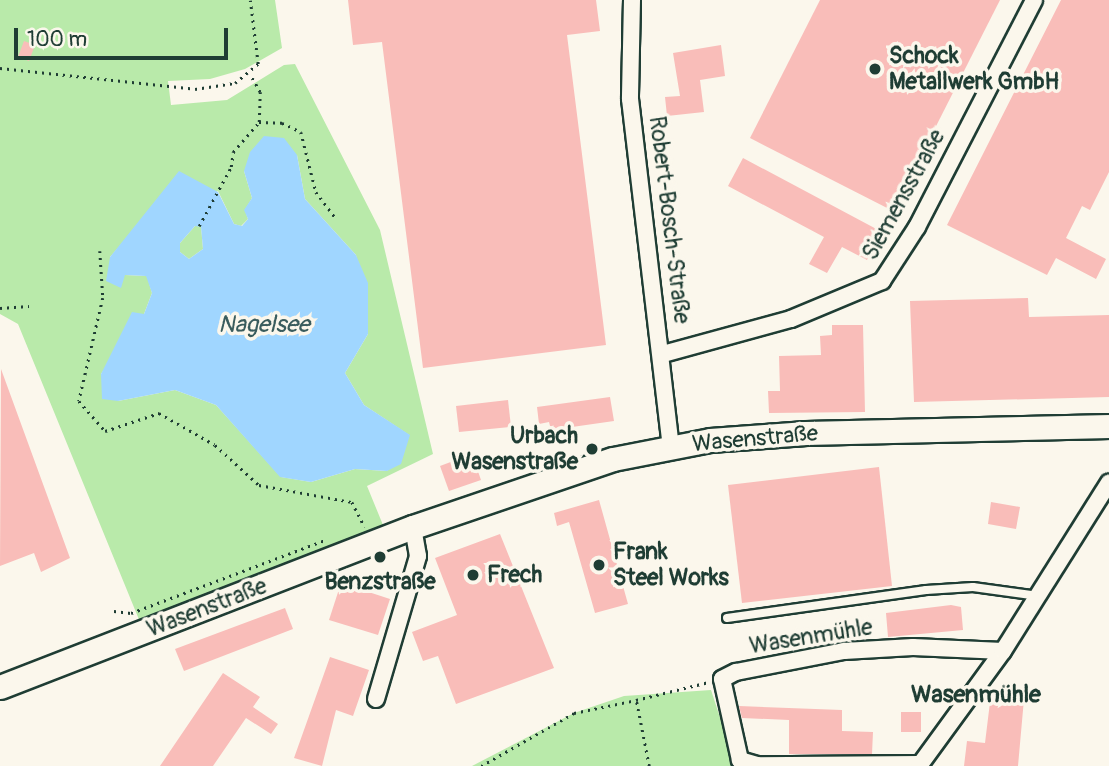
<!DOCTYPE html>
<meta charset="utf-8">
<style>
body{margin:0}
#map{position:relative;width:1109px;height:766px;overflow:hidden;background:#fbf7ec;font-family:Pangolin,sans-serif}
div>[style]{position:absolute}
.green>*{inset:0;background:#b9eaaa}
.water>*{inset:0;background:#a0d6ff}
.building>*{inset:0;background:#f9bdb9}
.path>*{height:2.5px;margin-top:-1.25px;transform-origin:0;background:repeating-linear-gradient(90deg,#1f3d34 0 2px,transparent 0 7px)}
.roads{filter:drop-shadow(2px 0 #1f3d34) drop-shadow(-2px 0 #1f3d34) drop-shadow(0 2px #1f3d34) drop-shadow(0 -2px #1f3d34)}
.lane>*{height:8px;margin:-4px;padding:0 4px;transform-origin:4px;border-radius:4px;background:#fbf7ec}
.street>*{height:16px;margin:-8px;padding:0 8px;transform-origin:8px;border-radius:8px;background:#fbf7ec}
.secondary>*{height:23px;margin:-11.5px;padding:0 11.5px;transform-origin:11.5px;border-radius:11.5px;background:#fbf7ec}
.dots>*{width:19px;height:19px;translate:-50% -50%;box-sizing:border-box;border:4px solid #fbf7ec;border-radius:50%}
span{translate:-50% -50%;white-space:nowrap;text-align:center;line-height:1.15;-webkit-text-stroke:7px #fbf7ec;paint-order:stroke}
.poi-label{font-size:23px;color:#1f3d34;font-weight:700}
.left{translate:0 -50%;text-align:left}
.right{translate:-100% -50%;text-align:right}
.street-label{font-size:23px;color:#1f3d34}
.water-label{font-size:24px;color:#395c5d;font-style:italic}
.neighbourhood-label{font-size:24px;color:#1f3d34;font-weight:700}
.scale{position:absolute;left:14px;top:28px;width:214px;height:32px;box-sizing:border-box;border:4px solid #1f3d34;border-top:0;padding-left:9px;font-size:21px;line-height:24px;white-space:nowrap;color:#1f3d34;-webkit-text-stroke:5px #fbf7ec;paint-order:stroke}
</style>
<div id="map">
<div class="green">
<i style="clip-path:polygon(evenodd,0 0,275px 0,282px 48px,245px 69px,210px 79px,168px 81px,171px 105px,227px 100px,284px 65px,295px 64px,380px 230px,433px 454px,367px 486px,383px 525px,232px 590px,140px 622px,18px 324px,0 314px,0 0,297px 155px,305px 199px,356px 255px,368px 334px,345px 373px,364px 405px,409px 435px,387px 471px,355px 469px,311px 482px,281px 477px,216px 405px,175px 390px,118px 401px,101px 374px,144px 314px,152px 293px,147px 276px,125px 275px,110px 257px,125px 240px,218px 191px,234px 224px,241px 226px,248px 219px,245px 210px,252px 198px,244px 171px,297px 155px)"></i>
<i style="clip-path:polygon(195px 226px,201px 226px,203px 249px,189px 259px,180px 252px,180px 243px)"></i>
<i style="clip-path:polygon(711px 690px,736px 766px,472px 766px,574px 713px,624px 696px)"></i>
</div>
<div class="water">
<i style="clip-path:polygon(evenodd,264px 136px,284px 138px,297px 155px,305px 199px,356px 255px,368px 283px,368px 334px,345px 373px,364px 405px,410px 435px,401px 464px,387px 471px,355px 469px,311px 482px,280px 477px,216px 405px,175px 390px,118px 401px,102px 399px,101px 374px,132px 312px,144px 314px,152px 293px,146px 276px,125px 275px,121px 288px,106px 281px,110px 257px,179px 171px,218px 192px,234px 224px,242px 226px,248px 219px,244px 210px,252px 198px,244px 171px,250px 152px,264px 136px,195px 226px,201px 227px,203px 249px,189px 259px,180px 252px,180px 243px,195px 226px)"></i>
</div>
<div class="building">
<i style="clip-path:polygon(348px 0,596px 0,600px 31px,567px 35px,606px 345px,423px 368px,382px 42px,353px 45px)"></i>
<i style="clip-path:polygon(820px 0,1000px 0,893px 211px,750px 138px)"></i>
<i style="clip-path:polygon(1061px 0,1109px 0,1109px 172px,1090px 210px,1082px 206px,1066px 238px,1106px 259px,1096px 279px,1056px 258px,1047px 275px,947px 225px)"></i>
<i style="clip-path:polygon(24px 41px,35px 45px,29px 61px,18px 57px)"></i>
<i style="clip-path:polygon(721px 45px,725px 76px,700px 80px,704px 112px,667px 116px,665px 97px,680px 96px,673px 53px)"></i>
<i style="clip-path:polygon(743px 158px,882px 232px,867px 260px,842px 247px,827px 273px,809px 264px,824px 237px,728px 186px)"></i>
<i style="clip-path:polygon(1028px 298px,1029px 317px,1109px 315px,1109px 397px,914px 402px,910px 301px)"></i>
<i style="clip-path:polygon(832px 325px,863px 325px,865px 412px,769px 413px,768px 391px,780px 391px,779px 356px,821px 355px,820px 336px,832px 335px)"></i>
<i style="clip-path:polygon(1px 369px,70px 558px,41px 572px,34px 553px,0 566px)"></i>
<i style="clip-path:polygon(610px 397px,614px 421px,551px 430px,549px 422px,539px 424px,537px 407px)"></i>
<i style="clip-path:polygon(508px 400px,511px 427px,459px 432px,456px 406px)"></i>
<i style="clip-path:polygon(472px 454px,481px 480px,449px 491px,440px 466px)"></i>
<i style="clip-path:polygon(879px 467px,892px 586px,742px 603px,728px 485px)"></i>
<i style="clip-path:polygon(599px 500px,628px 604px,595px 613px,569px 522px,557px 526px,554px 513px)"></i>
<i style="clip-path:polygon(991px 502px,1020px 507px,1016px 529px,988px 524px)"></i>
<i style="clip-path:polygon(500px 534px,554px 668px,456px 704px,438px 656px,423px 661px,412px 632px,457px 615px,435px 558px)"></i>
<i style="clip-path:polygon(341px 583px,390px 599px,378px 635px,329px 620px)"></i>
<i style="clip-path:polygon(951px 605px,961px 607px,963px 630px,888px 637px,886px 613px)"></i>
<i style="clip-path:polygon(285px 608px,293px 629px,184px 671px,175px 649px)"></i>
<i style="clip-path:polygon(330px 657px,369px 670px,353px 716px,336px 710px,322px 766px,294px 758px)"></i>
<i style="clip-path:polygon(223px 673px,260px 697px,253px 707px,278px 724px,271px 734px,246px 718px,213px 766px,160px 766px)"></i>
<i style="clip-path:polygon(991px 694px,1024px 699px,1018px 766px,964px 766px,967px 741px,985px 743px)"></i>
<i style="clip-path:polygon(739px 706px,842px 710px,842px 731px,873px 732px,872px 754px,789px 754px,789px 720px,742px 718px)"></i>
<i style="clip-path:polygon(901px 712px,921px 712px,921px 732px,901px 732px)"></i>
</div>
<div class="path">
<i style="left:0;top:68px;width:196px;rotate:6.1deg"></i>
<i style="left:195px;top:89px;width:40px;rotate:-8.5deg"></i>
<i style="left:235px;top:83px;width:30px;rotate:-40deg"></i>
<i style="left:258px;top:64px;width:64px;rotate:-97.1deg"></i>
<i style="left:259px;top:122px;width:23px;rotate:2deg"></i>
<i style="left:282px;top:123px;width:21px;rotate:25deg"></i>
<i style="left:301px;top:132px;width:62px;rotate:76deg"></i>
<i style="left:316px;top:192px;width:31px;rotate:53deg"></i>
<i style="left:199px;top:226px;width:67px;rotate:-61.5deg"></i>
<i style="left:231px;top:167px;width:15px;rotate:-82deg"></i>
<i style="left:233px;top:152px;width:40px;rotate:-49deg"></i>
<i style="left:259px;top:122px;width:30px;rotate:-88deg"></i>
<i style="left:260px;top:92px;width:20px;rotate:-120deg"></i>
<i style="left:100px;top:251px;width:47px;rotate:86.3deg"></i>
<i style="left:103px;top:298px;width:106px;rotate:103.1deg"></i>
<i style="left:79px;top:401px;width:40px;rotate:49deg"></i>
<i style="left:105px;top:431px;width:57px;rotate:-18.4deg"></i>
<i style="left:159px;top:413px;width:64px;rotate:29.7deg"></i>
<i style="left:215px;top:445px;width:59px;rotate:42.3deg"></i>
<i style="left:259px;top:485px;width:95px;rotate:10.4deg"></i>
<i style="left:352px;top:502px;width:28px;rotate:63deg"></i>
<i style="left:0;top:308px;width:29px;rotate:-4deg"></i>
<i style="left:114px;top:611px;width:17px;rotate:7deg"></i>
<i style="left:131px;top:613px;width:207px;rotate:-20.6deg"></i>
<i style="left:481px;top:766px;width:107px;rotate:-29.7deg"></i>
<i style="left:574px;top:713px;width:63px;rotate:-11.8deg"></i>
<i style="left:649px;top:766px;width:67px;rotate:-101.1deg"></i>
<i style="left:636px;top:700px;width:75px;rotate:-13.9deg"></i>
</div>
<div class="roads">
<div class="lane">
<i style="left:727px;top:618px;width:201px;rotate:-8deg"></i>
<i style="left:926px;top:590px;width:47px;rotate:-3.7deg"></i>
<i style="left:973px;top:587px;width:66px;rotate:7.9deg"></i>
</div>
<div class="street">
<i style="left:632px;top:0;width:99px;rotate:91.2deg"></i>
<i style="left:630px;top:99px;width:349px;rotate:83.3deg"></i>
<i style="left:663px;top:354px;width:133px;rotate:-15.3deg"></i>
<i style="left:791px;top:319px;width:99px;rotate:-22.7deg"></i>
<i style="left:882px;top:281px;width:64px;rotate:-57.1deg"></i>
<i style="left:917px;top:227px;width:255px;rotate:-62.7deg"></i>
<i style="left:376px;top:699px;width:149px;rotate:-73.6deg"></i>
<i style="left:418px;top:556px;width:29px;rotate:-100deg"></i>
<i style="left:920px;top:764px;width:163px;rotate:179.6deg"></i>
<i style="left:757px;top:765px;width:18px;rotate:-164deg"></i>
<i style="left:740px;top:760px;width:83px;rotate:-102.5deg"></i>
<i style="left:722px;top:679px;width:16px;rotate:-27deg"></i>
<i style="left:736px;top:672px;width:110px;rotate:-11deg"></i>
<i style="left:844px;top:651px;width:69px;rotate:-3.3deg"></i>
<i style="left:913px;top:647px;width:90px;rotate:2.5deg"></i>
<i style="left:919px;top:766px;width:142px;rotate:-53.9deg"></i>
<i style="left:1003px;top:651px;width:199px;rotate:-57.8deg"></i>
</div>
<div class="secondary">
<i style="left:0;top:687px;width:443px;rotate:-21.2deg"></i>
<i style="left:413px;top:527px;width:211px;rotate:-18.8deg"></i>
<i style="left:613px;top:459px;width:99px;rotate:-11.1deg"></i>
<i style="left:710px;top:440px;width:96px;rotate:-4.2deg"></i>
<i style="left:806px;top:433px;width:303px;rotate:-1.3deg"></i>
</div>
</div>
<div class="dots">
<i style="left:875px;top:69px;background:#1f3d34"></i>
<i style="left:592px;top:449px;background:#1f3d34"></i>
<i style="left:380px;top:557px;background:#1f3d34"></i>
<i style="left:599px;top:565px;background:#1f3d34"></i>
<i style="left:473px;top:575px;background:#1f3d34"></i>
</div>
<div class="poi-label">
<span class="left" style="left:889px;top:69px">Schock<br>Metallwerk GmbH</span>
<span class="right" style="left:578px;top:449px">Urbach<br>Wasenstraße</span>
<span class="left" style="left:613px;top:565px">Frank<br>Steel Works</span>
<span class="left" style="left:487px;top:575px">Frech</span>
<span style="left:380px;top:582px">Benzstraße</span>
</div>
<div class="street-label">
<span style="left:904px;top:195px;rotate:-61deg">Siemensstraße</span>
<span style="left:669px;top:220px;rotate:83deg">Robert-Bosch-Straße</span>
<span style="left:755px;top:439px;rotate:-5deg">Wasenstraße</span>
<span style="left:207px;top:608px;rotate:-21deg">Wasenstraße</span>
<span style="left:811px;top:637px;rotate:-9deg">Wasenmühle</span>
</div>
<div class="water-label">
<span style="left:264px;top:325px">Nagelsee</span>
</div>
<div class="neighbourhood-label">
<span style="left:976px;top:695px">Wasenmühle</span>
</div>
<div class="scale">100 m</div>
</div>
